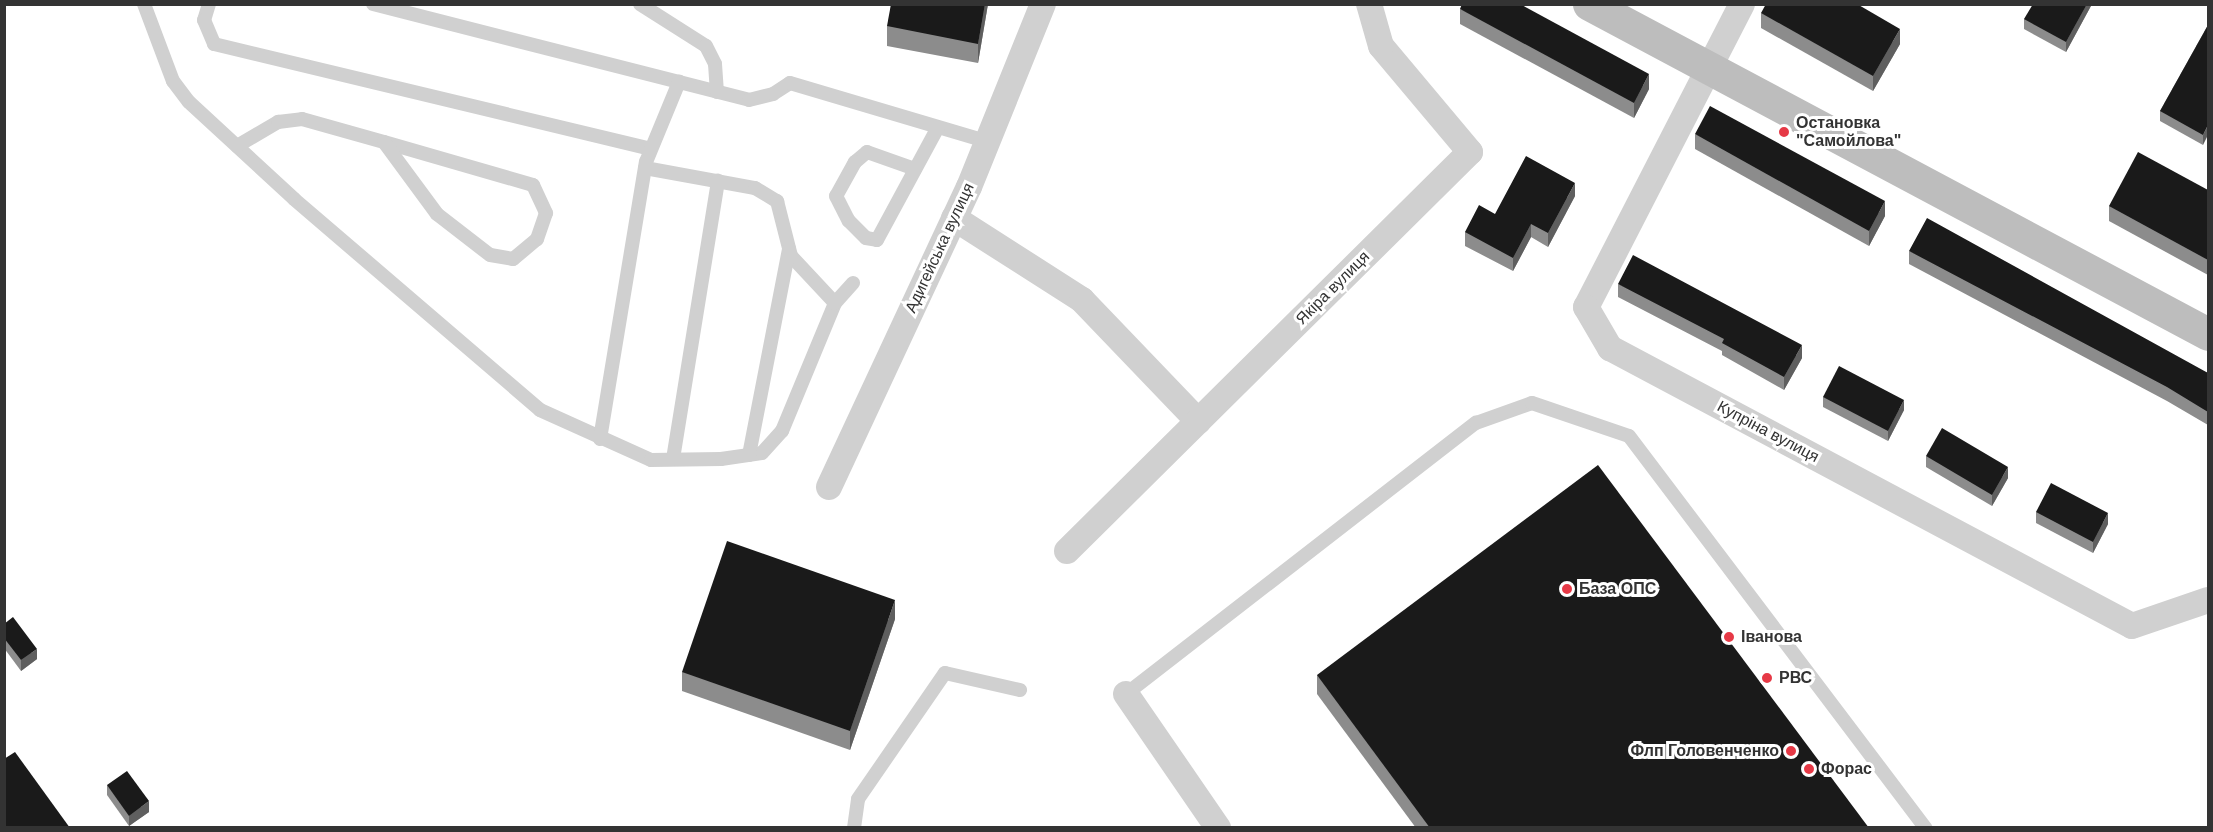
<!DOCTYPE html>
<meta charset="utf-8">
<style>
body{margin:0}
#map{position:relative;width:2213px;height:832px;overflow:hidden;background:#fff;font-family:Arial,sans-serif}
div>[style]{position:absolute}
.service>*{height:14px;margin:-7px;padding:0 7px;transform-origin:7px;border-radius:7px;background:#d0d0d0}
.minor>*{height:26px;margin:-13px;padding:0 13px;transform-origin:13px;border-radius:13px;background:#d0d0d0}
.secondary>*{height:33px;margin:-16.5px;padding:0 16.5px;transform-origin:16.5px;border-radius:16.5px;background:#bdbdbd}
.wall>*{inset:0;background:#8c8c8c}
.shaded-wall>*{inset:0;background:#5f5f5f}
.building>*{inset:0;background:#1a1a1a}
.dots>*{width:16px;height:16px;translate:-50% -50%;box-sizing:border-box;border:3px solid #fff;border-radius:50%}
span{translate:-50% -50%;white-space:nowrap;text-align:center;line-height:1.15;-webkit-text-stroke:6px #fff;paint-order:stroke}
.poi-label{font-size:16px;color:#333;font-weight:700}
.left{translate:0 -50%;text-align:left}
.right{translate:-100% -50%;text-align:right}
.street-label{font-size:16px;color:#333}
.frame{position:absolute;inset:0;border:6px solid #333;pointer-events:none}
</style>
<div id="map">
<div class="service">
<i style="left:144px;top:4px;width:82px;rotate:69.4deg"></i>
<i style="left:173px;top:81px;width:26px;rotate:53deg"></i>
<i style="left:189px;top:102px;width:143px;rotate:42.7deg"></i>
<i style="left:294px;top:199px;width:324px;rotate:40.6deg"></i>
<i style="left:540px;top:410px;width:122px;rotate:24.2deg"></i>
<i style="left:651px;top:460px;width:70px;rotate:-0.8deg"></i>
<i style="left:721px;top:459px;width:41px;rotate:-8.3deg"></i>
<i style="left:762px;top:453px;width:30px;rotate:-48deg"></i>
<i style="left:782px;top:431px;width:139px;rotate:-67.5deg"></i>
<i style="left:835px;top:303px;width:27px;rotate:-48deg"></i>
<i style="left:209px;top:4px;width:17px;rotate:107deg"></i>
<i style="left:204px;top:20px;width:26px;rotate:67deg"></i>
<i style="left:214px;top:44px;width:448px;rotate:13.5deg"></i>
<i style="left:373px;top:4px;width:388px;rotate:14.3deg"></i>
<i style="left:749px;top:100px;width:25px;rotate:-14deg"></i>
<i style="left:773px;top:94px;width:20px;rotate:-33deg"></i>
<i style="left:790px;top:83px;width:204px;rotate:16.5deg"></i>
<i style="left:640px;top:4px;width:78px;rotate:32.5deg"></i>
<i style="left:706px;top:46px;width:20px;rotate:63deg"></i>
<i style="left:715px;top:64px;width:28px;rotate:86deg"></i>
<i style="left:237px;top:146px;width:48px;rotate:-30.3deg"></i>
<i style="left:278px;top:122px;width:24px;rotate:-7deg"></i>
<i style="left:302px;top:119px;width:85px;rotate:15.7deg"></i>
<i style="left:384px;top:142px;width:155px;rotate:16.1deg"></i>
<i style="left:533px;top:185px;width:31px;rotate:65deg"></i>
<i style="left:546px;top:213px;width:28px;rotate:109deg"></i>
<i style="left:537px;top:239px;width:31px;rotate:140deg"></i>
<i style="left:513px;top:259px;width:23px;rotate:-170deg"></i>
<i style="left:490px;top:255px;width:67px;rotate:-142.3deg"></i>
<i style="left:437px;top:214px;width:89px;rotate:-126.4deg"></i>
<i style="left:645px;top:168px;width:112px;rotate:10.3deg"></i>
<i style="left:755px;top:188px;width:26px;rotate:31deg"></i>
<i style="left:777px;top:201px;width:57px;rotate:75.7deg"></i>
<i style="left:791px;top:256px;width:64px;rotate:46.9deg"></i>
<i style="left:915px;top:169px;width:51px;rotate:-160.5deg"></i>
<i style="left:867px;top:152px;width:16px;rotate:140deg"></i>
<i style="left:855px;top:162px;width:39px;rotate:119deg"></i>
<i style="left:836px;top:196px;width:28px;rotate:63deg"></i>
<i style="left:849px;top:221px;width:24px;rotate:45deg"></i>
<i style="left:866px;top:238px;width:11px;rotate:10deg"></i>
<i style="left:877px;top:240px;width:128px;rotate:-61.6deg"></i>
<i style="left:600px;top:439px;width:281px;rotate:-80.6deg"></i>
<i style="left:646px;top:162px;width:87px;rotate:-67.6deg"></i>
<i style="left:749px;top:455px;width:210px;rotate:-79deg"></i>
<i style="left:673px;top:459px;width:282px;rotate:-80.8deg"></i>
<i style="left:1126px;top:694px;width:443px;rotate:-37.8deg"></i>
<i style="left:1476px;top:423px;width:59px;rotate:-19.7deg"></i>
<i style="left:1532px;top:403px;width:102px;rotate:18.8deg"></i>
<i style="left:1629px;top:436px;width:492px;rotate:52.9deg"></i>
<i style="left:854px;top:828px;width:29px;rotate:-82deg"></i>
<i style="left:858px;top:799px;width:153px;rotate:-55.4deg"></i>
<i style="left:945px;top:673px;width:77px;rotate:12.8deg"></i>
</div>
<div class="minor">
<i style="left:1742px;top:4px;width:341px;rotate:117.2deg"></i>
<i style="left:1586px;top:307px;width:48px;rotate:59.7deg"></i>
<i style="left:1610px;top:348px;width:591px;rotate:28.04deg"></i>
<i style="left:2132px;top:626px;width:80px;rotate:-18.9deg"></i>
<i style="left:954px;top:218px;width:152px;rotate:32.6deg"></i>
<i style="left:1082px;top:300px;width:168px;rotate:46.2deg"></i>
<i style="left:829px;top:487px;width:331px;rotate:-65deg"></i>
<i style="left:969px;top:187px;width:197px;rotate:-68deg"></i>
<i style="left:1067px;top:551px;width:567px;rotate:-44.71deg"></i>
<i style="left:1470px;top:152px;width:138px;rotate:-130deg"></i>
<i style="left:1381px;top:46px;width:44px;rotate:-105.9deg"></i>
<i style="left:1126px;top:694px;width:163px;rotate:55.5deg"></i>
</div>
<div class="secondary">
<i style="left:1589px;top:4px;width:701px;rotate:28.06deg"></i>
</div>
<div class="wall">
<i style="clip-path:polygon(988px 4px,978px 63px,887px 46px,887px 26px)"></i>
<i style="clip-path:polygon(2092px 4px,2066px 52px,2024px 29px,2024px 19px)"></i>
<i style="clip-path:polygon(1460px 9px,1649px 89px,1634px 118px,1460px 24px)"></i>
<i style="clip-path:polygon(1761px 13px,1900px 44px,1873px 91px,1761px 28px)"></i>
<i style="clip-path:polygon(2208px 25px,2203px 145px,2160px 121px,2160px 111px)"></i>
<i style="clip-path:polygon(1695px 134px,1885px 216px,1869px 246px,1695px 149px)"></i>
<i style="clip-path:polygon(2208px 190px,2208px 275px,2109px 221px,2109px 206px)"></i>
<i style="clip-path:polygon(1575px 196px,1548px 247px,1531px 237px,1513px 271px,1465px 246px,1465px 232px,1495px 214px)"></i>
<i style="clip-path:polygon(1909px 251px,2208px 373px,2208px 425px,2167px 401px,1909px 264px)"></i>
<i style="clip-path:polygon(1618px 284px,1802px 358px,1784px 390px,1722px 355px,1722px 351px,1618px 297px)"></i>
<i style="clip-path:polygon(1823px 397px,1904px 410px,1888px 441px,1823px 407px)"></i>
<i style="clip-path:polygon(1926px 456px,2008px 478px,1992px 506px,1926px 467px)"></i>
<i style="clip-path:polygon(2036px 512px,2108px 524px,2093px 553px,2036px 523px)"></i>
<i style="clip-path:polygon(895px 619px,850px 750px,682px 691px,682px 672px)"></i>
<i style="clip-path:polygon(4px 624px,37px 659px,21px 671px,4px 648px)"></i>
<i style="clip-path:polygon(1317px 675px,1869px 828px,1416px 828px,1317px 694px)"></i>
<i style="clip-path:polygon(107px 785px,149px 812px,129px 826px,107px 795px)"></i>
</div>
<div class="shaded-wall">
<i style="clip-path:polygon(985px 4px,988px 4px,978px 63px,978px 44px)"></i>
<i style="clip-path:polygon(2087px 4px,2092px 4px,2066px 52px,2066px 42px)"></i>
<i style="clip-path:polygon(1900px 29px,1900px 44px,1873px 91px,1873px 76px)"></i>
<i style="clip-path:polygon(1649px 74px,1649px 89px,1634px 118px,1634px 103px)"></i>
<i style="clip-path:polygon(2208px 125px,2208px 135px,2203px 145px,2203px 135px)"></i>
<i style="clip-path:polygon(1575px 183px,1575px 196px,1548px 247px,1548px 233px)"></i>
<i style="clip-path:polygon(1885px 201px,1885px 216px,1869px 246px,1869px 231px)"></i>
<i style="clip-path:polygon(1531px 224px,1531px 237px,1513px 271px,1513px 258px)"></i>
<i style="clip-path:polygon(1802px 345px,1802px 358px,1784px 390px,1784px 377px)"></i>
<i style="clip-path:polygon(1904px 400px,1904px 410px,1888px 441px,1888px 431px)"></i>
<i style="clip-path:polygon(2008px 467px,2008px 478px,1992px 506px,1992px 495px)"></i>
<i style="clip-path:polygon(2108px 513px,2108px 524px,2093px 553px,2093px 542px)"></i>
<i style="clip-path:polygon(895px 600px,895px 619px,850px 750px,850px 731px)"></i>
<i style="clip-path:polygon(37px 649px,37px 659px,21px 671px,21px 660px)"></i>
<i style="clip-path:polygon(149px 801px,149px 812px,129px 826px,129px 816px)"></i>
</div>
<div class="building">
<i style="clip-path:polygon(891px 4px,985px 4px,978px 44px,887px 26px)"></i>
<i style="clip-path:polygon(1462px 4px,1520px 4px,1649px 74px,1634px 103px,1460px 9px)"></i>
<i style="clip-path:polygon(1766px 4px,1857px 4px,1900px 29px,1873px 76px,1761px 13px)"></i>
<i style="clip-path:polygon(2033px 4px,2087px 4px,2066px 42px,2024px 19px)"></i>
<i style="clip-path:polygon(2208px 25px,2208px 125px,2203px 135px,2160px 111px)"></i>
<i style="clip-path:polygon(1710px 106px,1885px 201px,1869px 231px,1695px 134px)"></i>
<i style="clip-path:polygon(2138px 152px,2208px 190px,2208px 260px,2109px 206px)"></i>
<i style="clip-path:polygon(1526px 156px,1575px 183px,1548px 233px,1531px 224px,1513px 258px,1465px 232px,1479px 205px,1495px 214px)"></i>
<i style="clip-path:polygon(1927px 218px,2208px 373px,2208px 412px,2167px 387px,1909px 251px)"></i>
<i style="clip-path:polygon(1633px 255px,1802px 345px,1784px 377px,1722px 343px,1724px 339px,1618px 284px)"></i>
<i style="clip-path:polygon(1839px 366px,1904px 400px,1888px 431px,1823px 397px)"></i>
<i style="clip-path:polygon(1942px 428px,2008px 467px,1992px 495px,1926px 456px)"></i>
<i style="clip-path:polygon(1598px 465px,1869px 828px,1430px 828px,1317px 675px)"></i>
<i style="clip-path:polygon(2051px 483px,2108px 513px,2093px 542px,2036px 512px)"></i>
<i style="clip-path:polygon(727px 541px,895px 600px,850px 731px,682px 672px)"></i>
<i style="clip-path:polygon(13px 617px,37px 649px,21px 660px,4px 638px,4px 624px)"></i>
<i style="clip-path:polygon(15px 752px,70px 828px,4px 828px,4px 759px)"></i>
<i style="clip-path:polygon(127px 771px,149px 801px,129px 816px,107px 785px)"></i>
</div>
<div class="dots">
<i style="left:1784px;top:132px;background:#e63946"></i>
<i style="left:1567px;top:589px;background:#e63946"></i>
<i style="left:1729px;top:637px;background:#e63946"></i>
<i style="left:1767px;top:678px;background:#e63946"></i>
<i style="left:1791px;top:751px;background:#e63946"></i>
<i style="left:1809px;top:769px;background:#e63946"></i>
</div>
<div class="poi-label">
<span class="left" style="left:1796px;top:132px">Остановка<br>"Самойлова"</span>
<span class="left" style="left:1579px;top:589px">База ОПС</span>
<span class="left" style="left:1741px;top:637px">Іванова</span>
<span class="left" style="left:1779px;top:678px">РВС</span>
<span class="right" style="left:1779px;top:751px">Флп Головенченко</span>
<span class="left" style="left:1821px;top:769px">Форас</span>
</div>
<div class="street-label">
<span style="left:940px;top:248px;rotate:-65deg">Адигейська вулиця</span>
<span style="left:1333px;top:288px;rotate:-45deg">Якіра вулиця</span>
<span style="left:1768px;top:432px;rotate:28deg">Купріна вулиця</span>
</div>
<div class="frame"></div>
</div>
